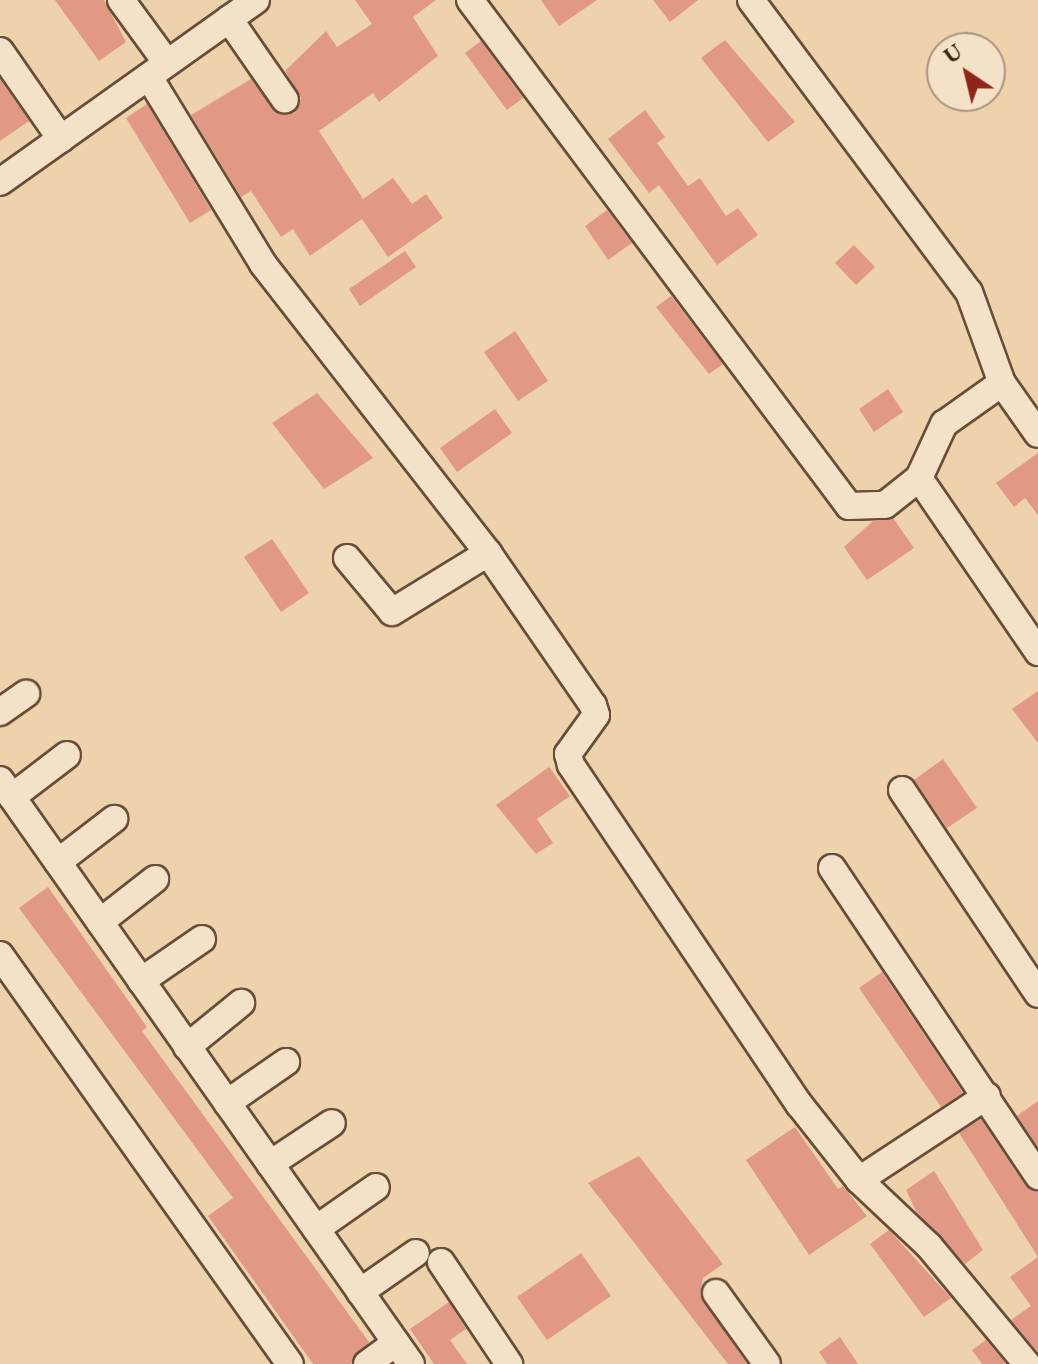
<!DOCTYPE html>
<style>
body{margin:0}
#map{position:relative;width:1038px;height:1364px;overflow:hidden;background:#edd2ab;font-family:"EB Garamond",serif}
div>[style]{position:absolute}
.building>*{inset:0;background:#e19986}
.roads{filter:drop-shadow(2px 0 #684d38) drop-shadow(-2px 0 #684d38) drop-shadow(0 2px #684d38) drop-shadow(0 -2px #684d38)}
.street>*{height:26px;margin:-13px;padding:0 13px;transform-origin:13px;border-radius:13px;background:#f3e2c8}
span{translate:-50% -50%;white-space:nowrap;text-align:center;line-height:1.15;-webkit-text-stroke:8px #f3e2c8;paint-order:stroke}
.north{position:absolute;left:926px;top:32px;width:80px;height:80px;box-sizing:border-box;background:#f3e2c8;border:2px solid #aa957f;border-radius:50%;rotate:325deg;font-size:22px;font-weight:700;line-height:32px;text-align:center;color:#3c2111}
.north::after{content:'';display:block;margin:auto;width:28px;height:36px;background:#8f2418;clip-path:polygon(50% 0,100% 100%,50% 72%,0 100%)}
</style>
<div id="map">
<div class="building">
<i style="clip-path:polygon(55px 0,104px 0,126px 42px,99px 61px)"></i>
<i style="clip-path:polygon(355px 0,436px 0,413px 17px,438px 56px,379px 102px,373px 93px,319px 131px,363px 199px,393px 178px,412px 204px,426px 194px,443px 218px,388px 257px,362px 219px,310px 256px,293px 229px,281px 237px,251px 191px,241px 197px,191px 115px,251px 79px,278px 114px,295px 113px,301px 98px,285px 71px,326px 31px,337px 47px,372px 24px)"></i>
<i style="clip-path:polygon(541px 0,597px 0,559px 26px)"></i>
<i style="clip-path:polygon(653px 0,698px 0,670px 22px)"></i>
<i style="clip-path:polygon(725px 40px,795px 122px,768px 142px,701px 58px)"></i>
<i style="clip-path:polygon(481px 41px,523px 98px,507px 110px,465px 53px)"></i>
<i style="clip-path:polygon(0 79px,29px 121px,0 141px)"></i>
<i style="clip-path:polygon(147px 104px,211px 210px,190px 223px,126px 118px)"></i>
<i style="clip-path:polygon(645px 110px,665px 137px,657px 143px,688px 186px,700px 178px,726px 216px,738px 208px,758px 235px,717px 265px,659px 185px,649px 193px,608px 139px)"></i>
<i style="clip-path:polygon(607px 210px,632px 243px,608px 260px,585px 226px)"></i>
<i style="clip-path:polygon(854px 245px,875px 267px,856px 285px,835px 263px)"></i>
<i style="clip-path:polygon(405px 251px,416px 267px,360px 306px,349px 289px)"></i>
<i style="clip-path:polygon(671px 296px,723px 364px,709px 374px,656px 307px)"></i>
<i style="clip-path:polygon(515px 331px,548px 381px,518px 401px,484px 352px)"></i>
<i style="clip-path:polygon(888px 389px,903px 412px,874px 432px,859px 409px)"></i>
<i style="clip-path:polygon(317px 393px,373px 458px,324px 489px,272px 423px)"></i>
<i style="clip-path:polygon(495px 409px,512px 433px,457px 472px,440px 448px)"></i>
<i style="clip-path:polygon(1038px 453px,1038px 515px,1025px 498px,1014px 507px,996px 483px)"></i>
<i style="clip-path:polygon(893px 518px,914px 548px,867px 580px,844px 547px,873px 521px)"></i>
<i style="clip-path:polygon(272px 539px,309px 593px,281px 612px,244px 557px)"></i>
<i style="clip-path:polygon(1038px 691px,1038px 743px,1012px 709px)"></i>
<i style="clip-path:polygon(943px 759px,977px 808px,947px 828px,914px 780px)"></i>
<i style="clip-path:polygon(549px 767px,570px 796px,537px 819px,553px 843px,536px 854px,496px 805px)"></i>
<i style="clip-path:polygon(48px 887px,147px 1027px,142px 1031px,369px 1342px,351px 1364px,313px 1364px,208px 1216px,233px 1198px,19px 908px)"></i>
<i style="clip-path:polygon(882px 972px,963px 1093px,941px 1107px,859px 988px)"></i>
<i style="clip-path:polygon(1038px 1101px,1038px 1147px,1017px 1116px)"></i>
<i style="clip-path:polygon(981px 1119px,1025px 1185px,1038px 1192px,1038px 1352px,1011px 1320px,1031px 1306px,1010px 1277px,1038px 1257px,959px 1133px)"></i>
<i style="clip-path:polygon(795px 1127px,838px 1189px,843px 1186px,867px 1216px,809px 1255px,746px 1160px)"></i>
<i style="clip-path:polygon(639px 1156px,723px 1264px,703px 1278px,700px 1295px,747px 1364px,728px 1364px,588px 1183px)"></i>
<i style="clip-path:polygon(934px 1171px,983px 1250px,965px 1264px,916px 1211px,906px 1190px)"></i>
<i style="clip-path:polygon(889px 1230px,951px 1298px,924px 1317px,870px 1244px)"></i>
<i style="clip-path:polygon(581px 1253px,611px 1296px,547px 1340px,517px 1297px)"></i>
<i style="clip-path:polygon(449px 1302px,466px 1329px,450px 1340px,467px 1364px,434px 1364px,410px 1329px)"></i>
<i style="clip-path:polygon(840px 1337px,858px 1364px,827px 1364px,819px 1352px)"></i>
<i style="clip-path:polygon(986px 1340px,1006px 1364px,982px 1364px,972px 1350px)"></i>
</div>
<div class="roads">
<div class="street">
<i style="left:121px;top:0;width:78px;rotate:53.9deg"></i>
<i style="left:470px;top:0;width:632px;rotate:53.17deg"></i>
<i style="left:849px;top:506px;width:36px;rotate:-2deg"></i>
<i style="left:885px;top:505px;width:43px;rotate:-38.5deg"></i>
<i style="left:919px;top:478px;width:60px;rotate:-65.2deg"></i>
<i style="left:944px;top:424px;width:71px;rotate:-35.3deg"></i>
<i style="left:751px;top:0;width:364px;rotate:53.3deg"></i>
<i style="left:969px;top:292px;width:97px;rotate:70.1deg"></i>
<i style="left:1002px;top:383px;width:62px;rotate:54.8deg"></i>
<i style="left:229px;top:19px;width:98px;rotate:55.3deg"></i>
<i style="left:0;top:51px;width:107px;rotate:55.3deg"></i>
<i style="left:149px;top:77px;width:219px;rotate:58.6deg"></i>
<i style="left:263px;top:264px;width:366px;rotate:52.1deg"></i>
<i style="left:488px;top:553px;width:185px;rotate:55.4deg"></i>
<i style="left:593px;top:705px;width:10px;rotate:73deg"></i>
<i style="left:596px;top:715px;width:48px;rotate:125.7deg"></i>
<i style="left:568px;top:754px;width:11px;rotate:75deg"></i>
<i style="left:571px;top:765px;width:409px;rotate:56.1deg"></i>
<i style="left:799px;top:1104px;width:97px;rotate:51.7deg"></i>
<i style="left:859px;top:1180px;width:153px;rotate:-33.3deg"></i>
<i style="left:0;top:182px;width:314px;rotate:-35.4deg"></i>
<i style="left:919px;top:478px;width:211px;rotate:55.6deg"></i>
<i style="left:347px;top:558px;width:70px;rotate:50.2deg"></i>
<i style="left:392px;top:612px;width:113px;rotate:-31.6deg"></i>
<i style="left:0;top:712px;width:32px;rotate:-35deg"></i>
<i style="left:0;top:780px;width:714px;rotate:54.86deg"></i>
<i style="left:902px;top:790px;width:245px;rotate:56.3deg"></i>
<i style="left:12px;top:797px;width:69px;rotate:-37.4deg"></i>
<i style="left:58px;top:862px;width:71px;rotate:-37.5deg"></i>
<i style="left:832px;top:868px;width:371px;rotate:56.2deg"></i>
<i style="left:100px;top:922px;width:70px;rotate:-38deg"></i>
<i style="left:0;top:955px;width:501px;rotate:54.66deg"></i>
<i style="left:141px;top:981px;width:74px;rotate:-34.5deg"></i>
<i style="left:187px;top:1047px;width:70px;rotate:-39.2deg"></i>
<i style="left:227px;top:1103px;width:72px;rotate:-34.8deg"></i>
<i style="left:270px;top:1164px;width:74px;rotate:-33.5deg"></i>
<i style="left:859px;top:1180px;width:96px;rotate:43.3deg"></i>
<i style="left:929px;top:1246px;width:153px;rotate:50.3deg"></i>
<i style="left:316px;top:1229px;width:73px;rotate:-35deg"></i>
<i style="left:441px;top:1262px;width:123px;rotate:56.3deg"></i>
<i style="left:360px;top:1292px;width:68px;rotate:-34.9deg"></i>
<i style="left:716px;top:1293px;width:87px;rotate:54.3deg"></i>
<i style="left:367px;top:1364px;width:36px;rotate:-36deg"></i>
</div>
</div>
<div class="north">U</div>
</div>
